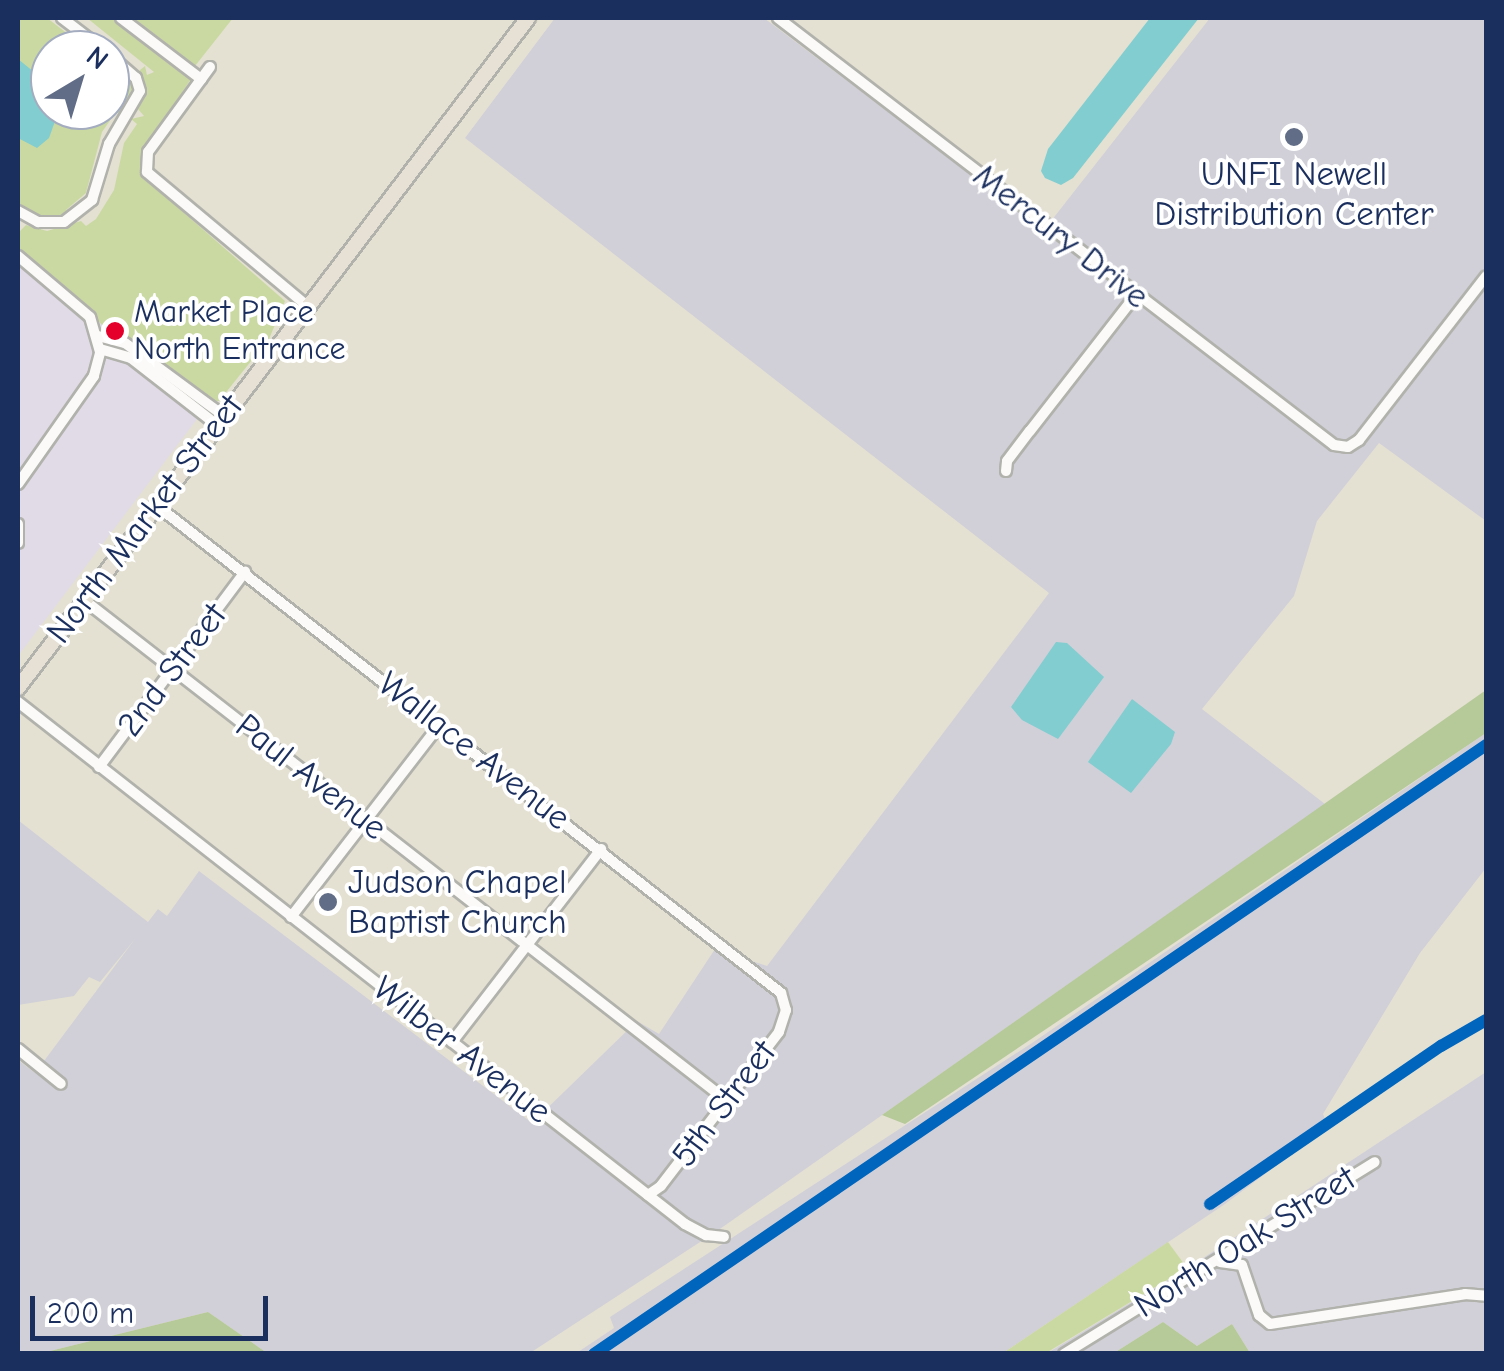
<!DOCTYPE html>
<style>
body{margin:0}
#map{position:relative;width:1504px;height:1371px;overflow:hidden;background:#e4e1d2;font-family:"Comic Neue",sans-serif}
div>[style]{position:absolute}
.built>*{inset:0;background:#e0dbe6}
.industrial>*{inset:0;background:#d1d0d8}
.green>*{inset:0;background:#cad9a2}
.forest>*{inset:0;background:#b6c999}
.water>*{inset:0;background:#81cdd0}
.roads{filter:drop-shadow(2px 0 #b2b2ad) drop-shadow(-2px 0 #b2b2ad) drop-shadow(0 2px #b2b2ad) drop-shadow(0 -2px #b2b2ad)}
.minor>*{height:10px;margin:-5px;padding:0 5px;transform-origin:5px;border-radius:5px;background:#fbfaf8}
.major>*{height:14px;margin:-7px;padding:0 7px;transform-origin:7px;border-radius:7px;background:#e7e1d5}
.rail>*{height:2.5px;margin:-1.25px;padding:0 1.25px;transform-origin:1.25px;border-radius:1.25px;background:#b5b7ba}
.rail-1>*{height:12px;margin:-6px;padding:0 6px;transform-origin:6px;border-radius:6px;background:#0065bd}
.dots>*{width:28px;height:28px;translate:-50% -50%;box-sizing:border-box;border:5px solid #fff;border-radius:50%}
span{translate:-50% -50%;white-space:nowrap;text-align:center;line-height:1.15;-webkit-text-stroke:8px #fff;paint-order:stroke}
.bus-label{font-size:32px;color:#1b2f5e}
.left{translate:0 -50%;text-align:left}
.poi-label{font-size:35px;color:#1b2f5e}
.street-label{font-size:35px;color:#1b2f5e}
.frame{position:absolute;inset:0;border:20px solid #1b2f5e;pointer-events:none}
.north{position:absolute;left:30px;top:30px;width:100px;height:100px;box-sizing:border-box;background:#fff;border:2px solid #a4acbf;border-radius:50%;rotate:38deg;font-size:28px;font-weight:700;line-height:40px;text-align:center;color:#1b2f5e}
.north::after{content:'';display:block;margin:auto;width:35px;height:45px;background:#616d87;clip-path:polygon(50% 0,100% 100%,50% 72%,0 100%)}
.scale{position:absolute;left:30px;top:1296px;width:238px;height:45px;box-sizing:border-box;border:5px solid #1b2f5e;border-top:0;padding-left:12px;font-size:30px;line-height:35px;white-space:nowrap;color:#1b2f5e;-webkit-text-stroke:8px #fff;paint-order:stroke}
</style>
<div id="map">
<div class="built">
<i style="clip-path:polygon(18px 238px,216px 394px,18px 656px)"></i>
</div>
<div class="industrial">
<i style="clip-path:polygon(555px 18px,764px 18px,1044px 230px,1210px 18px,1486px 18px,1486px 521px,1379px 443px,1317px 521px,1294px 596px,1202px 709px,1325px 804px,717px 1231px,530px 1353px,267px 1353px,208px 1312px,42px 1353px,18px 1353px,18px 1060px,35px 1073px,135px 939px,100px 982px,89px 977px,74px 996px,18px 1005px,18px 820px,148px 922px,158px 909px,167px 916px,199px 871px,532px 1123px,637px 1021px,659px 1034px,715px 949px,767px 966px,1049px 593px,465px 138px)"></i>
<i style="clip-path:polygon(1486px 733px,1486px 868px,1420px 953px,1323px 1114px,1328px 1127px,1225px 1204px,1003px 1353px,575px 1354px,614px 1328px,610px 1317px,1032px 1043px)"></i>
<i style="clip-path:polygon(1486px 1072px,1486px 1353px,1250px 1353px,1232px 1324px,1197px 1346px,1163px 1322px,1114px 1353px,1046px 1354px,1194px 1264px)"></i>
</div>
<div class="green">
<i style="clip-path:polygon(18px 18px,47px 18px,89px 50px,96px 47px,94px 50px,50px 50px,50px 110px,110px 110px,110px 66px,133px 86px,121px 115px,116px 112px,102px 132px,86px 193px,66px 210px,69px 215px,59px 219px,43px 220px,19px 210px)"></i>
<i style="clip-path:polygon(87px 18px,113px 18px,191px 79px,142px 153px,144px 178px,285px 301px,269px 339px,219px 401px,209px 401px,129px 340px,105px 329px,86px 305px,18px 251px,18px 224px,20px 231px,26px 225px,47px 231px,81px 221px,86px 226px,96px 219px,114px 190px,124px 143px,137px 124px,131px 119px,144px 116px,138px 109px,143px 92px,140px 70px,145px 66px,147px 75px,154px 72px)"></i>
<i style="clip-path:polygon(131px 18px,196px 19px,233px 18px,195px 66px)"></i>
<i style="clip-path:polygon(1168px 1242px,1187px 1268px,1046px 1353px,1003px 1353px)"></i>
</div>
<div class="forest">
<i style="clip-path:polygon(1486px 690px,1486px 733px,905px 1124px,882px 1115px)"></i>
<i style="clip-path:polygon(208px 1312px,267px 1353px,42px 1353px)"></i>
<i style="clip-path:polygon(1163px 1322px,1197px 1346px,1232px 1324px,1250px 1353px,1114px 1353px)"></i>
</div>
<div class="water">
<i style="clip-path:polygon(1150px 18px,1199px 18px,1073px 178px,1061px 185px,1045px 178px,1041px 171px,1048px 149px)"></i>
<i style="clip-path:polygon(18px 59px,50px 85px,50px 110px,59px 110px,49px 138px,37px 148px,18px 138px)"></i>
<i style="clip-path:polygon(1056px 642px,1067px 643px,1104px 677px,1058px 739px,1022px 720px,1011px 707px)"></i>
<i style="clip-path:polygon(1132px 699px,1175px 732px,1171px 744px,1131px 793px,1088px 762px)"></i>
</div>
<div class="roads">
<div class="minor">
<i style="left:62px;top:18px;width:53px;rotate:37.3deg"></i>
<i style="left:121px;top:18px;width:101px;rotate:37.3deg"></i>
<i style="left:778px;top:18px;width:701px;rotate:37.52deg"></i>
<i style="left:1334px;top:445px;width:14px;rotate:8deg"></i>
<i style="left:1348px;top:447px;width:13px;rotate:-32deg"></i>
<i style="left:1359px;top:440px;width:207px;rotate:-52.2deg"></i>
<i style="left:210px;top:67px;width:105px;rotate:126.1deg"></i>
<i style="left:148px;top:152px;width:20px;rotate:93deg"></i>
<i style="left:147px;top:172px;width:209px;rotate:39.9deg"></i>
<i style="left:18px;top:211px;width:23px;rotate:29deg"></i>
<i style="left:38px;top:222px;width:26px"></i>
<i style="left:64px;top:222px;width:36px;rotate:-38deg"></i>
<i style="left:92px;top:200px;width:59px;rotate:-73.1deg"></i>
<i style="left:109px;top:144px;width:61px;rotate:-59.7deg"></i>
<i style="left:140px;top:91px;width:14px;rotate:-107deg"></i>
<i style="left:136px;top:78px;width:35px;rotate:-139deg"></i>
<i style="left:18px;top:256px;width:94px;rotate:40.3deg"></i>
<i style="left:90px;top:317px;width:37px;rotate:74deg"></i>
<i style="left:100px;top:353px;width:24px;rotate:105deg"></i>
<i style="left:94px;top:376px;width:132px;rotate:125.1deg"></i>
<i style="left:98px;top:336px;width:28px;rotate:15deg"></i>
<i style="left:125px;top:343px;width:123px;rotate:36.4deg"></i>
<i style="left:100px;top:349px;width:32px;rotate:16deg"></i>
<i style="left:131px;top:358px;width:109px;rotate:37.9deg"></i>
<i style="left:1006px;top:471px;width:10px;rotate:-84deg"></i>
<i style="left:1007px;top:461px;width:38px;rotate:-53deg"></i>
<i style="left:1030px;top:431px;width:172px;rotate:-52.1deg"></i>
<i style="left:156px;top:505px;width:793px;rotate:37.98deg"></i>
<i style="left:781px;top:993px;width:18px;rotate:74deg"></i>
<i style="left:786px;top:1010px;width:23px;rotate:108deg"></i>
<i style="left:779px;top:1032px;width:194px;rotate:127.5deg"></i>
<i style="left:661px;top:1186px;width:16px;rotate:145deg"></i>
<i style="left:18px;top:524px;width:19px;rotate:90deg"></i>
<i style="left:84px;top:600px;width:814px;rotate:37.91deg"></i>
<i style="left:18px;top:702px;width:847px;rotate:38.05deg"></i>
<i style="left:685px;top:1224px;width:24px;rotate:28deg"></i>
<i style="left:706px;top:1235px;width:18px;rotate:6deg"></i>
<i style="left:99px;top:767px;width:244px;rotate:-53.2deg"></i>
<i style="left:291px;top:917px;width:244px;rotate:-52.3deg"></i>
<i style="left:452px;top:1042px;width:244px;rotate:-52.3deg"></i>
<i style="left:18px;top:1049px;width:55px;rotate:39.1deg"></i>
<i style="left:1220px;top:1262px;width:22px;rotate:8deg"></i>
<i style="left:1242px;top:1265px;width:53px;rotate:71.2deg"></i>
<i style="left:1259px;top:1315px;width:14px;rotate:39deg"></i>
<i style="left:1270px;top:1324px;width:197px;rotate:-8.7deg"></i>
<i style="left:1465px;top:1294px;width:21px;rotate:5deg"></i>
<i style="left:1064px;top:1354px;width:365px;rotate:-31.7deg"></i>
</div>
<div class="major">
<i style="left:18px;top:688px;width:842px;rotate:-52.72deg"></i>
</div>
</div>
<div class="rail">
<i style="left:1210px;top:1204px;width:280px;rotate:-34.4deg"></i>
<i style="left:1441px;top:1046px;width:52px;rotate:-30deg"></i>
</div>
<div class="rail-1">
<i style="left:1210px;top:1204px;width:280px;rotate:-34.4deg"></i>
<i style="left:1441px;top:1046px;width:52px;rotate:-30deg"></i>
<i style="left:594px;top:1354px;width:1080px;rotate:-34.32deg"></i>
</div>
<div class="dots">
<i style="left:1294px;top:137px;background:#616d87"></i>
<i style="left:115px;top:331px;background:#e4002b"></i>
<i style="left:328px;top:902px;background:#616d87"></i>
</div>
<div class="bus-label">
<span class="left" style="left:134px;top:331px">Market Place<br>North Entrance</span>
</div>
<div class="poi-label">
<span style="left:1294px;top:194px">UNFI Newell<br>Distribution Center</span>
<span class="left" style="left:348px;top:902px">Judson Chapel<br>Baptist Church</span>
</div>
<div class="street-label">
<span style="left:1061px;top:236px;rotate:38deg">Mercury Drive</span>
<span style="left:145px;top:519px;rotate:-53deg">North Market Street</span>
<span style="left:172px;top:670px;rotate:-53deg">2nd Street</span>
<span style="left:474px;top:751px;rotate:38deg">Wallace Avenue</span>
<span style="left:311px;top:777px;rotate:38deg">Paul Avenue</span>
<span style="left:462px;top:1050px;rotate:38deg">Wilber Avenue</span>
<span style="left:724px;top:1104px;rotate:-53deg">5th Street</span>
<span style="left:1245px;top:1242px;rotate:-32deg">North Oak Street</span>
</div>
<div class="frame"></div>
<div class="north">N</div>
<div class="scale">200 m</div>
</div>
